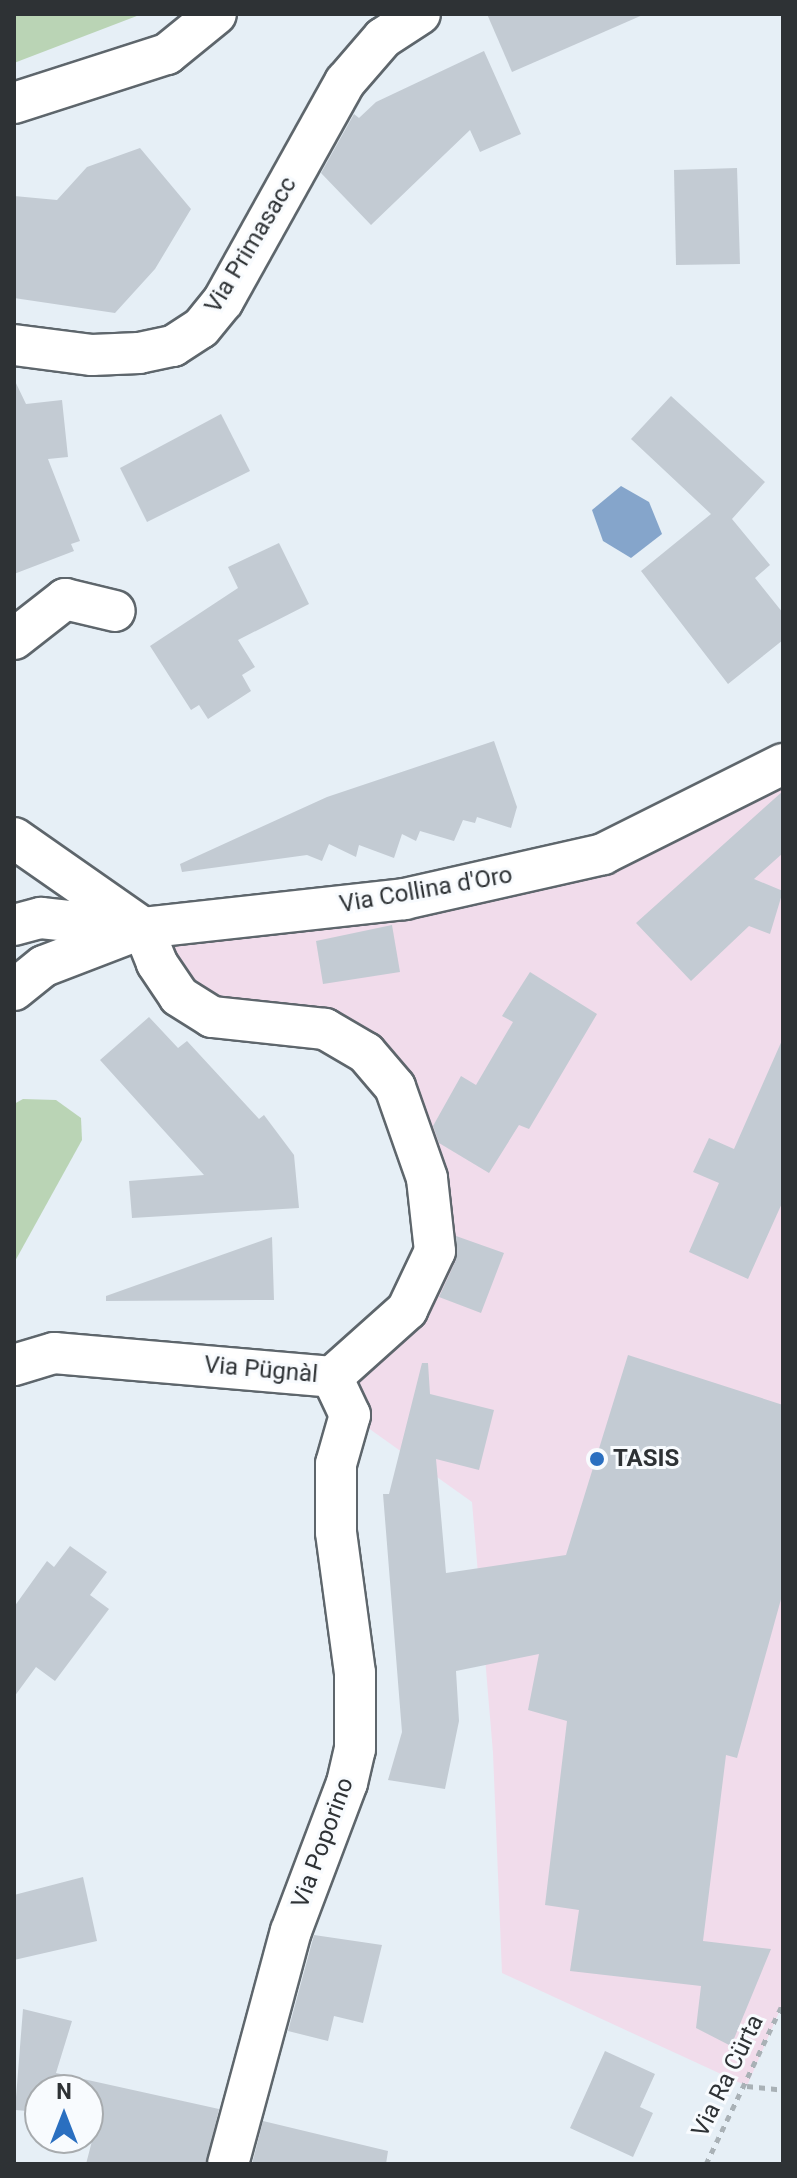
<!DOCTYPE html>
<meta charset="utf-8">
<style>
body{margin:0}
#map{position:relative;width:797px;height:2178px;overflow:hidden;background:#e6eff6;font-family:Roboto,sans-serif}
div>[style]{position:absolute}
.education>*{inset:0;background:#f1dceb}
.green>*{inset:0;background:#bad4b5}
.water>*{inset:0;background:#85a5cb}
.building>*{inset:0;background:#c3cbd3}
.path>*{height:5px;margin-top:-2.5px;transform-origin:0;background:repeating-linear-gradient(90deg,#a9b1b6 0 6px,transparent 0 12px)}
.roads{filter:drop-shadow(2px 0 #5e666c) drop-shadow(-2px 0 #5e666c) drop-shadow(0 2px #5e666c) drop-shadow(0 -2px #5e666c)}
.minor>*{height:40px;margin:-20px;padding:0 20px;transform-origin:20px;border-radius:20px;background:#fff}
.dots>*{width:22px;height:22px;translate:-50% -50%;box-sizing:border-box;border:4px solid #f8fbfe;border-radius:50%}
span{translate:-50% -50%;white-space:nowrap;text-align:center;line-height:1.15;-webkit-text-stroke:6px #f8fbfe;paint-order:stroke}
.street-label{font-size:24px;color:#2e3235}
.poi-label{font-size:24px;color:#2e3235;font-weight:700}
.left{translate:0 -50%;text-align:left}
.frame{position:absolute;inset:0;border:16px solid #2e3235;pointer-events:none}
.north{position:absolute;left:24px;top:2074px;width:80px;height:80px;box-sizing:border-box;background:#f8fbfe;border:2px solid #a7abae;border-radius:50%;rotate:0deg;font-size:22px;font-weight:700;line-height:32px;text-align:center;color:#2e3235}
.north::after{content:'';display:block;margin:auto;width:28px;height:36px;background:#2a6fc0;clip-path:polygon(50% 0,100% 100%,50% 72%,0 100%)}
</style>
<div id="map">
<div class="education">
<i style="clip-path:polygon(783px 764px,783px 2003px,747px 2086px,502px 1973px,493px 1753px,472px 1502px,350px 1415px,332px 1377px,435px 1251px,366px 1053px,212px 1017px,143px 928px,603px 854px)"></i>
</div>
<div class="green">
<i style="clip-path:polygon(14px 14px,142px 14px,14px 63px)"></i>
<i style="clip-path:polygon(23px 1099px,56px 1100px,81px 1118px,82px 1140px,14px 1263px,14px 1104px)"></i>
</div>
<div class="water">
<i style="clip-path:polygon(621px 486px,649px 502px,662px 534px,631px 558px,603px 541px,592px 510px)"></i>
</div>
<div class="building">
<i style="clip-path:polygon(487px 14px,645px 14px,512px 72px)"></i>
<i style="clip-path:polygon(484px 51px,521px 134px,480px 152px,470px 130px,371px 225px,321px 173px,354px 114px,359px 118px,376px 102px)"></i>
<i style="clip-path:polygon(140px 148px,191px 209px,155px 269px,115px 313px,14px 298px,14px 196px,57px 200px,87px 167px)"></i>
<i style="clip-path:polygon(737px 168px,740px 264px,676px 265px,674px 170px)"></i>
<i style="clip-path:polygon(14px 379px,26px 404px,62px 400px,68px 457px,48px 459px,80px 541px,71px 544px,74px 551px,14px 574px)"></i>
<i style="clip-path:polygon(671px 396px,765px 482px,732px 519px,770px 565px,755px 578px,783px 613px,783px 640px,728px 684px,641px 571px,711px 514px,631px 439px)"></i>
<i style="clip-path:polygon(221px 414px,250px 471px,147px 522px,120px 468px)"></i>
<i style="clip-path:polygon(279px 543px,309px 604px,238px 640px,255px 667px,242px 675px,251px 691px,208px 719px,199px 705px,191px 710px,150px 646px,238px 588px,228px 567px)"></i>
<i style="clip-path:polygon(494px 741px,517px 807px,511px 828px,477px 817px,475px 823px,463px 820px,454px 841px,420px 831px,416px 841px,402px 834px,394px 858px,359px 845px,356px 857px,329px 844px,322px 861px,307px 855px,182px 872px,180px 864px,327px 797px)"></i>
<i style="clip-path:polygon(783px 791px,783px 853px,754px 879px,783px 891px,770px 934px,749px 926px,691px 981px,636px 923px)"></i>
<i style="clip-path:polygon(392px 925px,400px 972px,323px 984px,316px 941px)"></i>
<i style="clip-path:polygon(530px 972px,597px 1014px,529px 1129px,519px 1125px,489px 1173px,439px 1143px,433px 1126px,461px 1076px,476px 1085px,513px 1022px,502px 1016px)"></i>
<i style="clip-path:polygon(149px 1017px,178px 1048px,187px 1041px,259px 1119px,264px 1115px,294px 1155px,299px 1208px,132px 1218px,129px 1181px,204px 1175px,100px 1060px)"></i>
<i style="clip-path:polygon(783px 1038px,783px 1201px,748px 1279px,689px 1252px,719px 1183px,693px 1172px,709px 1138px,734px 1149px)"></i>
<i style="clip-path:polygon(456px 1236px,504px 1253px,481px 1313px,439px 1297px,456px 1260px)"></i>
<i style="clip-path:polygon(272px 1237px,274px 1300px,106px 1301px,106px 1296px)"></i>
<i style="clip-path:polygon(628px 1355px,783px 1405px,783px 1592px,737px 1758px,726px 1755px,703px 1941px,771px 1949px,731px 2046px,696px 2028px,701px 1986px,570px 1971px,579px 1910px,545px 1905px,567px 1721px,528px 1710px,539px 1654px,456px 1671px,459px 1721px,445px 1789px,388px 1780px,402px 1732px,383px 1494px,389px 1494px,422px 1363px,428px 1363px,430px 1394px,494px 1410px,479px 1470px,436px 1459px,446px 1573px,566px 1555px)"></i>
<i style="clip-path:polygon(70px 1546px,107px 1572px,90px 1595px,109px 1609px,55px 1681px,36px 1667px,14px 1697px,14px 1607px,47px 1561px,54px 1567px)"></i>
<i style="clip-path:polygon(83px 1877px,97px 1941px,14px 1960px,14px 1895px)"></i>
<i style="clip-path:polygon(314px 1935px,382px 1945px,363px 2023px,334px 2016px,328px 2041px,288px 2031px)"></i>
<i style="clip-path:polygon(23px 2009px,72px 2021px,56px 2073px,219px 2109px,206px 2164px,86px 2164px,98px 2118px,88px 2117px,88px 2090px,40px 2090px,40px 2112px,15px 2110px)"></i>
<i style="clip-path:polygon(605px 2051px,655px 2074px,640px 2107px,653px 2113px,633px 2157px,570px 2128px)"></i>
<i style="clip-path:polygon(263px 2121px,388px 2151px,386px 2164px,252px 2164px)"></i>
</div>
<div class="path">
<i style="left:747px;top:2086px;width:36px;rotate:6deg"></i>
<i style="left:706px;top:2164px;width:178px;rotate:-64.4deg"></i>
</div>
<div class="roads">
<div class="minor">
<i style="left:14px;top:103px;width:161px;rotate:-17.8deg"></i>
<i style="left:167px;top:54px;width:63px;rotate:-39.2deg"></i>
<i style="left:14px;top:345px;width:79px;rotate:7.3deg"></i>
<i style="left:92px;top:355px;width:47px;rotate:-2.4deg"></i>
<i style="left:139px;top:353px;width:35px;rotate:-12deg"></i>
<i style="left:173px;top:346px;width:33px;rotate:-33deg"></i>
<i style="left:201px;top:328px;width:35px;rotate:-51deg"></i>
<i style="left:223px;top:301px;width:251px;rotate:-60.9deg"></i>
<i style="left:345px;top:82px;width:58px;rotate:-49.2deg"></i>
<i style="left:383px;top:38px;width:44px;rotate:-33deg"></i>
<i style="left:14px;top:639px;width:65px;rotate:-38.1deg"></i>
<i style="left:65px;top:599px;width:51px;rotate:13.5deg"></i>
<i style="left:14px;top:838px;width:157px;rotate:34.9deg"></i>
<i style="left:14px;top:925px;width:28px;rotate:-15deg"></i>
<i style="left:41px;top:918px;width:95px;rotate:6.1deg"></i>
<i style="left:14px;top:990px;width:38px;rotate:-39deg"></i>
<i style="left:44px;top:966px;width:106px;rotate:-21deg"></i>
<i style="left:143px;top:928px;width:263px;rotate:-6.3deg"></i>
<i style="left:404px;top:899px;width:204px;rotate:-12.7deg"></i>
<i style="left:603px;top:854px;width:201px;rotate:-26.6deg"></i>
<i style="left:14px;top:1365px;width:42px;rotate:-16.7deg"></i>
<i style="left:54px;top:1353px;width:279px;rotate:4.9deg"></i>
<i style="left:332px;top:1377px;width:101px;rotate:-41.8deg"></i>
<i style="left:407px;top:1310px;width:65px;rotate:-64.6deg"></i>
<i style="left:435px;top:1251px;width:73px;rotate:-96.3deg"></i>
<i style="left:427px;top:1178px;width:96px;rotate:-109.4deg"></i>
<i style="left:395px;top:1087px;width:45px;rotate:-130.5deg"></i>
<i style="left:366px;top:1053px;width:48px;rotate:-149.7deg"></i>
<i style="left:325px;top:1029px;width:114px;rotate:-173.9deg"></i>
<i style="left:212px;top:1017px;width:39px;rotate:-148deg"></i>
<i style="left:179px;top:996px;width:40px;rotate:-124deg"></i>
<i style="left:157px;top:963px;width:38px;rotate:-112deg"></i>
<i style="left:228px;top:2164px;width:241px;rotate:-74.9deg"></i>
<i style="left:291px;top:1931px;width:158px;rotate:-69.3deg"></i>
<i style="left:347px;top:1783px;width:35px;rotate:-77deg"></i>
<i style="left:355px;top:1749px;width:76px;rotate:-90deg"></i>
<i style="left:355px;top:1673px;width:142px;rotate:-97.7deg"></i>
<i style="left:336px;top:1532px;width:68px;rotate:-90deg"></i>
<i style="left:336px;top:1464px;width:51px;rotate:-74.1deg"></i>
<i style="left:350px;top:1415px;width:42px;rotate:-115.3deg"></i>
</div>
</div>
<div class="dots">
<i style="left:597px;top:1459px;background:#2a6fc0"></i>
</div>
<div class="street-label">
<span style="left:251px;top:245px;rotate:-59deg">Via Primasacc</span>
<span style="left:426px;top:890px;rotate:-10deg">Via Collina d'Oro</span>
<span style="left:261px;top:1370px;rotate:5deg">Via Pügnàl</span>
<span style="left:323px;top:1843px;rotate:-70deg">Via Poporino</span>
<span style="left:728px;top:2076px;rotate:-64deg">Via Ra Cürta</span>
</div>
<div class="poi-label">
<span class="left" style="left:613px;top:1459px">TASIS</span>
</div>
<div class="frame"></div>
<div class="north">N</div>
</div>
